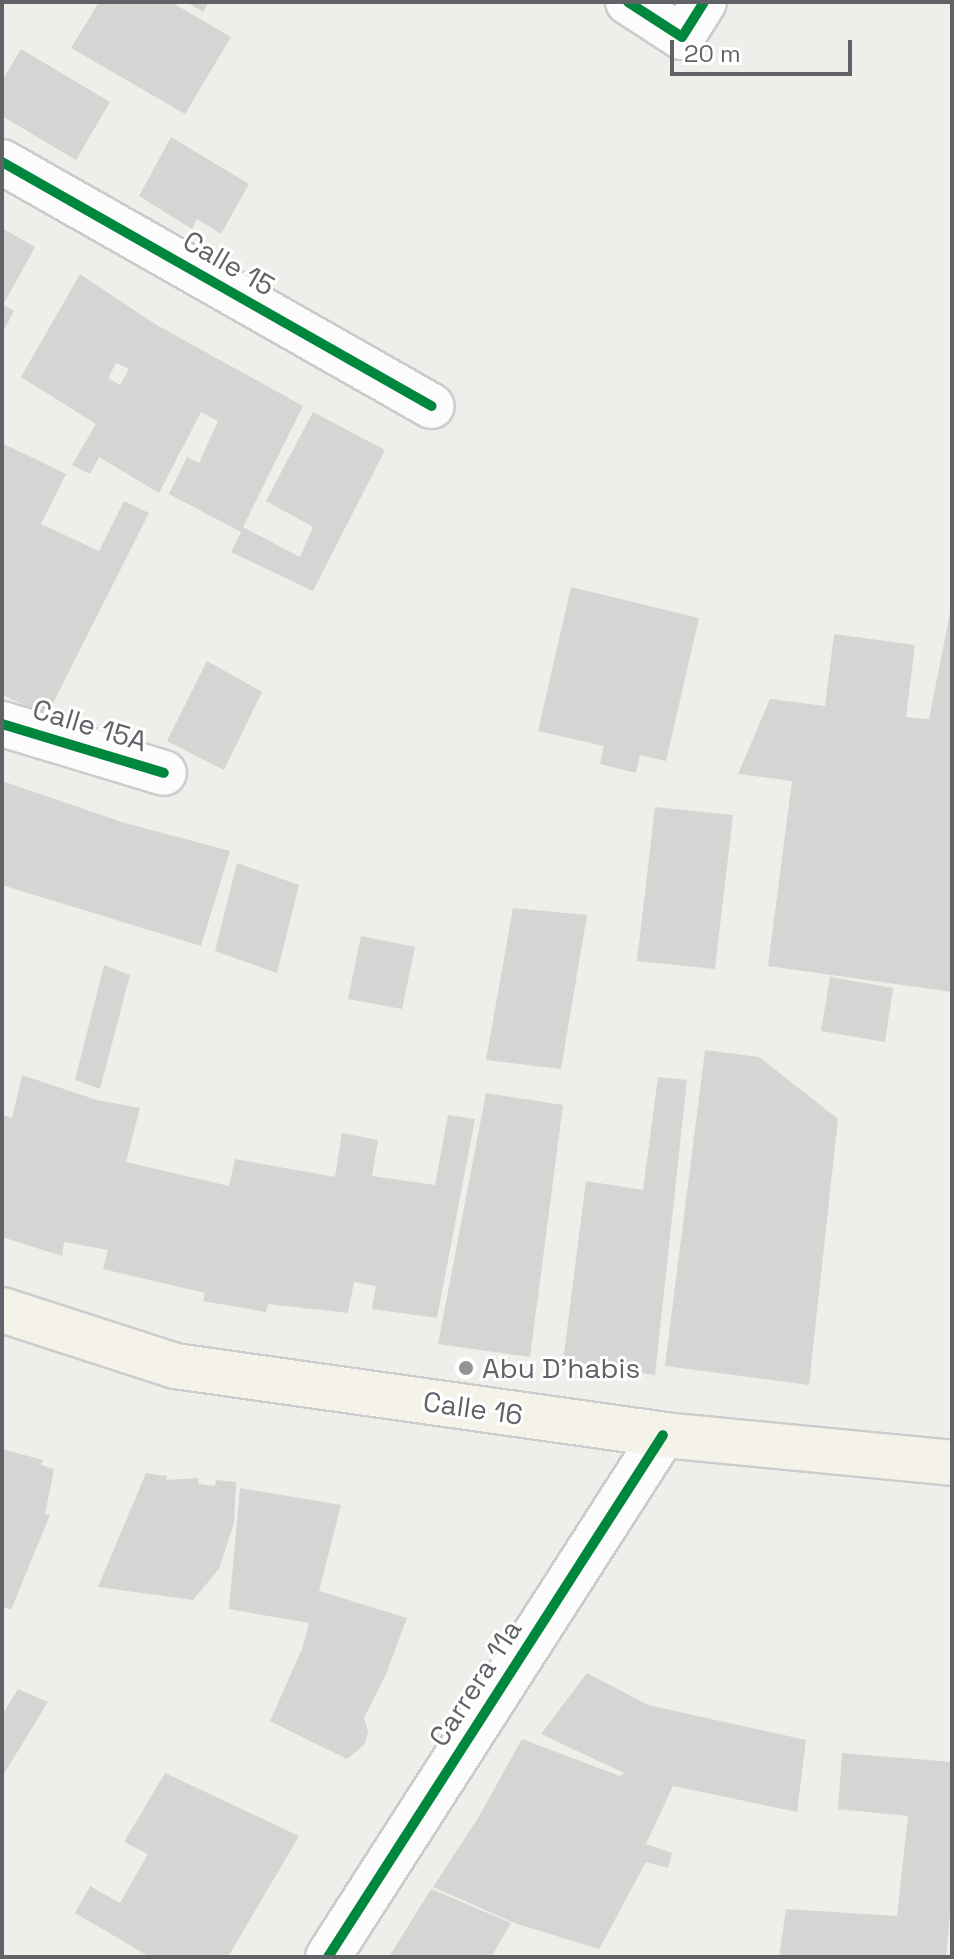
<!DOCTYPE html>
<style>
body{margin:0}
#map{position:relative;width:954px;height:1959px;overflow:hidden;background:#efeeea;font-family:"Space Grotesk",sans-serif}
div>[style]{position:absolute}
.building>*{inset:0;background:#d6d5d3}
.roads{filter:drop-shadow(2px 0 #cbcccc) drop-shadow(-2px 0 #cbcccc) drop-shadow(0 2px #cbcccc) drop-shadow(0 -2px #cbcccc)}
.minor>*{height:44px;margin:-22px;padding:0 22px;transform-origin:22px;border-radius:22px;background:#fdfcfc}
.major>*{height:44px;margin:-22px;padding:0 22px;transform-origin:22px;border-radius:22px;background:#f4f2e9}
.cycleway>*{height:10px;margin:-5px;padding:0 5px;transform-origin:5px;border-radius:5px;background:#00873e}
.dots>*{width:22px;height:22px;translate:-50% -50%;box-sizing:border-box;border:4px solid #fff;border-radius:50%}
span{translate:-50% -50%;white-space:nowrap;text-align:center;line-height:1.15;-webkit-text-stroke:6px #fff;paint-order:stroke}
.street-label{font-size:28px;color:#5f6368}
.poi-label{font-size:28px;color:#5f6368}
.left{translate:0 -50%;text-align:left}
.frame{position:absolute;inset:0;border:4px solid #5f6368;pointer-events:none}
.scale{position:absolute;left:670px;top:40px;width:182px;height:36px;box-sizing:border-box;border:4px solid #5f6368;border-top:0;padding-left:10px;font-size:24px;line-height:28px;white-space:nowrap;color:#5f6368;-webkit-text-stroke:6px #fff;paint-order:stroke}
</style>
<div id="map">
<div class="building">
<i style="clip-path:polygon(99px 2px,171px 2px,231px 37px,185px 114px,71px 48px)"></i>
<i style="clip-path:polygon(186px 2px,209px 2px,203px 12px)"></i>
<i style="clip-path:polygon(21px 49px,110px 102px,76px 160px,2px 116px,2px 81px)"></i>
<i style="clip-path:polygon(171px 137px,249px 184px,221px 234px,197px 219px,192px 229px,139px 196px)"></i>
<i style="clip-path:polygon(2px 228px,35px 247px,3px 305px,14px 311px,2px 334px)"></i>
<i style="clip-path:polygon(evenodd,80px 274px,155px 324px,303px 406px,243px 527px,300px 557px,313px 527px,266px 501px,313px 412px,385px 450px,313px 591px,231px 552px,241px 532px,169px 494px,187px 457px,199px 463px,218px 421px,201px 412px,159px 493px,99px 457px,90px 474px,72px 465px,96px 424px,21px 377px,80px 274px,116px 363px,129px 369px,120px 385px,108px 378px,116px 363px)"></i>
<i style="clip-path:polygon(2px 443px,66px 474px,41px 524px,99px 551px,124px 501px,149px 513px,47px 715px,2px 695px)"></i>
<i style="clip-path:polygon(571px 587px,699px 618px,666px 761px,640px 755px,636px 773px,600px 764px,604px 746px,538px 731px)"></i>
<i style="clip-path:polygon(951px 608px,952px 992px,768px 966px,792px 781px,738px 774px,770px 699px,825px 706px,834px 634px,915px 645px,906px 717px,929px 719px)"></i>
<i style="clip-path:polygon(207px 661px,262px 692px,224px 770px,167px 741px)"></i>
<i style="clip-path:polygon(2px 781px,125px 823px,230px 851px,201px 946px,2px 885px)"></i>
<i style="clip-path:polygon(655px 807px,733px 815px,715px 969px,637px 961px)"></i>
<i style="clip-path:polygon(237px 863px,299px 885px,277px 973px,215px 951px)"></i>
<i style="clip-path:polygon(513px 908px,587px 915px,561px 1069px,486px 1060px)"></i>
<i style="clip-path:polygon(361px 936px,415px 947px,402px 1009px,348px 999px)"></i>
<i style="clip-path:polygon(104px 965px,130px 975px,100px 1089px,75px 1080px)"></i>
<i style="clip-path:polygon(830px 977px,893px 988px,885px 1042px,821px 1031px)"></i>
<i style="clip-path:polygon(705px 1050px,759px 1057px,838px 1119px,809px 1385px,665px 1366px)"></i>
<i style="clip-path:polygon(22px 1075px,97px 1100px,140px 1108px,126px 1162px,229px 1186px,235px 1159px,335px 1177px,342px 1133px,378px 1140px,372px 1176px,435px 1185px,448px 1115px,475px 1119px,437px 1318px,372px 1309px,376px 1286px,354px 1282px,348px 1313px,268px 1304px,266px 1312px,203px 1301px,205px 1293px,103px 1269px,108px 1250px,64px 1242px,62px 1256px,2px 1237px,2px 1115px,12px 1118px)"></i>
<i style="clip-path:polygon(658px 1077px,687px 1080px,655px 1375px,563px 1361px,586px 1181px,643px 1190px)"></i>
<i style="clip-path:polygon(486px 1093px,563px 1105px,530px 1357px,438px 1344px)"></i>
<i style="clip-path:polygon(2px 1449px,43px 1460px,41px 1465px,54px 1469px,45px 1514px,50px 1515px,11px 1610px,2px 1606px)"></i>
<i style="clip-path:polygon(146px 1473px,167px 1476px,166px 1480px,199px 1478px,198px 1484px,215px 1486px,216px 1480px,236px 1482px,234px 1523px,219px 1569px,193px 1600px,98px 1587px)"></i>
<i style="clip-path:polygon(240px 1488px,341px 1505px,319px 1591px,407px 1618px,386px 1674px,364px 1718px,368px 1731px,365px 1744px,347px 1759px,270px 1721px,302px 1649px,309px 1623px,229px 1609px)"></i>
<i style="clip-path:polygon(587px 1673px,648px 1705px,806px 1740px,797px 1812px,673px 1786px,646px 1844px,672px 1853px,668px 1868px,646px 1862px,599px 1949px,517px 1924px,433px 1887px,478px 1818px,522px 1739px,620px 1776px,624px 1773px,541px 1734px)"></i>
<i style="clip-path:polygon(18px 1689px,48px 1702px,2px 1777px,2px 1715px)"></i>
<i style="clip-path:polygon(842px 1753px,952px 1762px,952px 1894px,946px 1957px,779px 1957px,786px 1909px,897px 1916px,908px 1816px,838px 1809px)"></i>
<i style="clip-path:polygon(165px 1773px,299px 1836px,228px 1957px,150px 1957px,75px 1913px,90px 1886px,120px 1903px,148px 1854px,124px 1842px)"></i>
<i style="clip-path:polygon(431px 1889px,511px 1923px,491px 1957px,389px 1957px)"></i>
</div>
<div class="roads">
<div class="minor">
<i style="left:628px;top:2px;width:64px;rotate:32.9deg"></i>
<i style="left:682px;top:37px;width:41px;rotate:-57.8deg"></i>
<i style="left:2px;top:162px;width:494px;rotate:29.6deg"></i>
<i style="left:2px;top:724px;width:169px;rotate:16.8deg"></i>
<i style="left:328px;top:1957px;width:620px;rotate:-57.31deg"></i>
</div>
<div class="major">
<i style="left:2px;top:1310px;width:182px;rotate:17.9deg"></i>
<i style="left:175px;top:1366px;width:493px;rotate:8deg"></i>
<i style="left:663px;top:1435px;width:290px;rotate:5.5deg"></i>
</div>
</div>
<div class="cycleway">
<i style="left:628px;top:2px;width:64px;rotate:32.9deg"></i>
<i style="left:682px;top:37px;width:41px;rotate:-57.8deg"></i>
<i style="left:2px;top:162px;width:494px;rotate:29.6deg"></i>
<i style="left:2px;top:724px;width:169px;rotate:16.8deg"></i>
<i style="left:328px;top:1957px;width:620px;rotate:-57.31deg"></i>
</div>
<div class="dots">
<i style="left:466px;top:1368px;background:#919496"></i>
</div>
<div class="street-label">
<span style="left:229px;top:263px;rotate:30deg">Calle 15</span>
<span style="left:90px;top:725px;rotate:17deg">Calle 15A</span>
<span style="left:473px;top:1408px;rotate:8deg">Calle 16</span>
<span style="left:475px;top:1683px;rotate:-57deg">Carrera 11a</span>
</div>
<div class="poi-label">
<span class="left" style="left:482px;top:1368px">Abu D'habis</span>
</div>
<div class="frame"></div>
<div class="scale">20 m</div>
</div>
